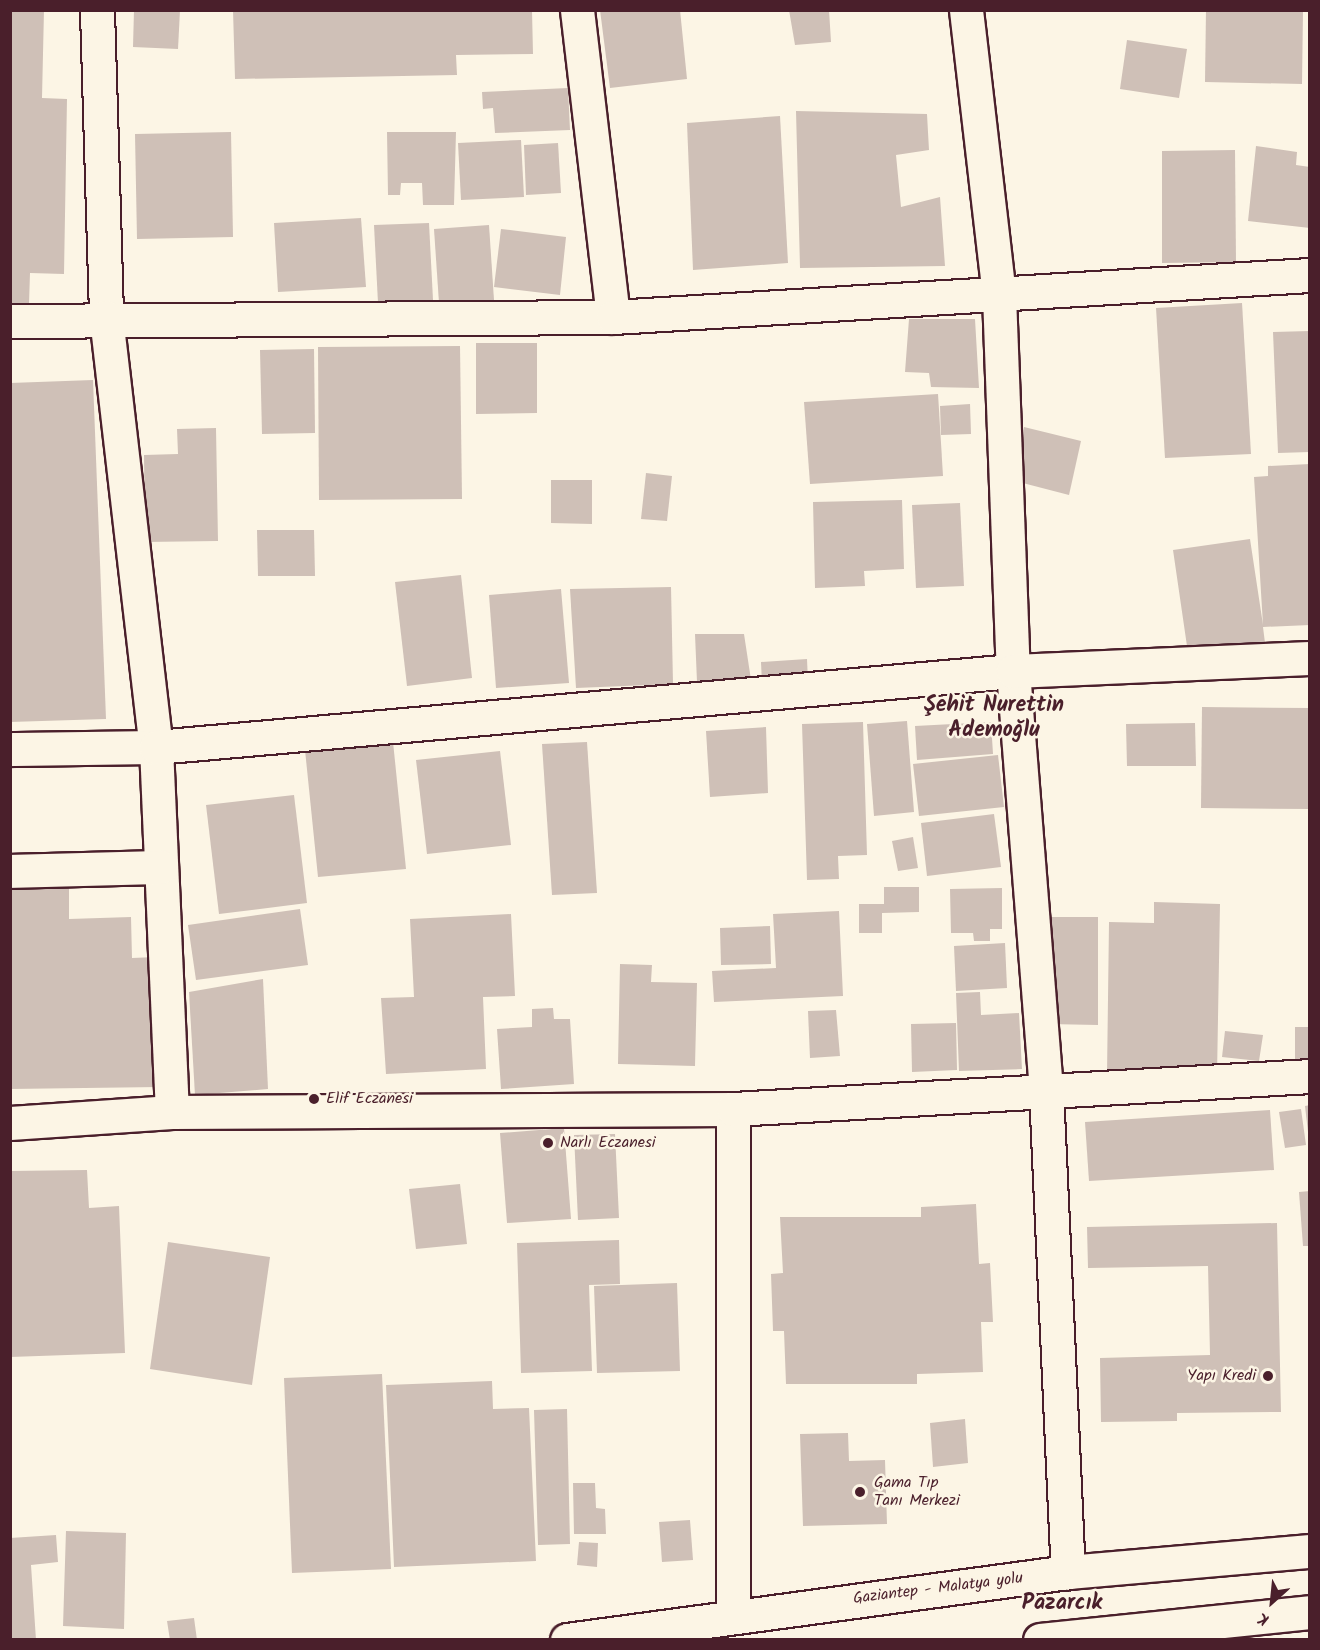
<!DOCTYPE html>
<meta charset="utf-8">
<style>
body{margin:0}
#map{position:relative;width:1320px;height:1650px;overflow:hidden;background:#fcf5e5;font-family:Kalam,sans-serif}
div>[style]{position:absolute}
.building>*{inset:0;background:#cfc0b7}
.roads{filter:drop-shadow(2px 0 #4a1f2b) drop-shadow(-2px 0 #4a1f2b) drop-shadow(0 2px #4a1f2b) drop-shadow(0 -2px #4a1f2b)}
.minor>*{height:33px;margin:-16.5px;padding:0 16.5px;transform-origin:16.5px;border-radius:16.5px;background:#fcf5e5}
.highway>*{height:33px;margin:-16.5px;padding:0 16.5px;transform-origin:16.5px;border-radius:16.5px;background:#fcf5e5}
.dots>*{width:16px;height:16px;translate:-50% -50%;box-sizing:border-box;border:3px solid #fcf5e5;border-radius:50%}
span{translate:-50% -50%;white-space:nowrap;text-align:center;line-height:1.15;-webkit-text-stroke:5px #fcf5e5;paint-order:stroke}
.poi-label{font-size:16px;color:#4a1f2b}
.left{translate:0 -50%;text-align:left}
.right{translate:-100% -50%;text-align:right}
.street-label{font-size:16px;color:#4a1f2b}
.district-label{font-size:22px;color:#4a1f2b;font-weight:700}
.frame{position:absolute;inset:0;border:12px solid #4a1f2b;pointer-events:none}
.north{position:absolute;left:1242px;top:1572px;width:60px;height:60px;-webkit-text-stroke:4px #fcf5e5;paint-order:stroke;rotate:207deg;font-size:16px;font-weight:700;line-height:24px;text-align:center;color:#4a1f2b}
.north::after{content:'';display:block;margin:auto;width:21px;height:27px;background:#4a1f2b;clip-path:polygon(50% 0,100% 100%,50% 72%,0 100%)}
</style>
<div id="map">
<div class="building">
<i style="clip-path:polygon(10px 10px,44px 10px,42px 98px,67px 99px,64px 274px,30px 273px,29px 304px,10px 304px)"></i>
<i style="clip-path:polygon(134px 10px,180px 10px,178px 49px,133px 47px)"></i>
<i style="clip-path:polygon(233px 10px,532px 10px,533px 54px,456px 55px,457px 75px,235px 79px)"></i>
<i style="clip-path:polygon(600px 10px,680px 10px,687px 79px,610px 88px)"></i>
<i style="clip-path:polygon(789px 10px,829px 10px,831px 42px,795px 45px)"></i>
<i style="clip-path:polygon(1206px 10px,1303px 10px,1302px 84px,1205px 82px)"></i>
<i style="clip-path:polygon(1127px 40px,1187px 49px,1179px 98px,1120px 89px)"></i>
<i style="clip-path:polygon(568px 88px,570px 130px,495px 133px,493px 108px,483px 109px,482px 92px)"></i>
<i style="clip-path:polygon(796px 111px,927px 114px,929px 150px,896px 155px,901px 207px,940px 197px,945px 266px,800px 268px)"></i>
<i style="clip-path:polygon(780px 116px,788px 263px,693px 270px,687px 123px)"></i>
<i style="clip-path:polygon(231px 132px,233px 237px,137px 239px,135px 134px)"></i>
<i style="clip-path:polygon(387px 132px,456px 132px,454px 205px,423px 205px,422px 183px,401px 183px,400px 195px,388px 195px)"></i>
<i style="clip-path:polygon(521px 140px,524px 197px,461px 200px,458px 143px)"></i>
<i style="clip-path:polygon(558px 143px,561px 193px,526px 195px,524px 145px)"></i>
<i style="clip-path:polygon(1256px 146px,1297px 152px,1296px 165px,1310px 167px,1310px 228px,1248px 221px)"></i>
<i style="clip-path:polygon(1235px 150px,1236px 262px,1162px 263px,1162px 151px)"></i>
<i style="clip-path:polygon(361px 218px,366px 287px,278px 292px,274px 223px)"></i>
<i style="clip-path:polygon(429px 223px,433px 300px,378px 303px,374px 225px)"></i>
<i style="clip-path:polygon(489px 225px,494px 300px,439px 303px,434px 229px)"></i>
<i style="clip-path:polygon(501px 229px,566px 237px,560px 295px,494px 287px)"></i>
<i style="clip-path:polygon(1242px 303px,1251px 454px,1165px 458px,1156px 308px)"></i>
<i style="clip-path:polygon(909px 319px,975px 319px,979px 388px,931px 387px,929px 373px,905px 372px)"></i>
<i style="clip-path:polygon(1310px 331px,1310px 452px,1278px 453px,1273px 332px)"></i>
<i style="clip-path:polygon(476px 343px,537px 343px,537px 413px,476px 414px)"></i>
<i style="clip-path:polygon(460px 346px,462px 499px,319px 500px,318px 347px)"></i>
<i style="clip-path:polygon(314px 349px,315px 433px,262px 434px,260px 350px)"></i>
<i style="clip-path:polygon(93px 380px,106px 719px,10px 722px,10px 383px)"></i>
<i style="clip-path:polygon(938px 394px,943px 476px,810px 484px,804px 402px)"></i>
<i style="clip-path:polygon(970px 404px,971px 434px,941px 435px,940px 406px)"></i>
<i style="clip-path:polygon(1024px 427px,1081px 441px,1069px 495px,1011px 480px)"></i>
<i style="clip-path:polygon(216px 428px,218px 541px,145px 542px,144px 455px,178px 454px,177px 429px)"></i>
<i style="clip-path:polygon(1310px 464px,1310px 625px,1263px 627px,1265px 643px,1188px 653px,1173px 550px,1250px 539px,1263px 625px,1254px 477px,1268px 476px,1268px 466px)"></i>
<i style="clip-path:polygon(646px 473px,672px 476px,667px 521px,641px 519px)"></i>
<i style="clip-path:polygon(551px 480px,592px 480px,592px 524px,551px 523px)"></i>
<i style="clip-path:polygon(902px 500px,904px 569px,864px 571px,865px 586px,815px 588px,813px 502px)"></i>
<i style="clip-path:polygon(960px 503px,964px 586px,916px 588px,912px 505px)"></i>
<i style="clip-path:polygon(257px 530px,314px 530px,315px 576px,258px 576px)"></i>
<i style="clip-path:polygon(461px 575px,472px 678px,407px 686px,395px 582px)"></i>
<i style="clip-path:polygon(671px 587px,673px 684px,576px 688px,570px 589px)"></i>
<i style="clip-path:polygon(561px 589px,569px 683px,496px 688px,489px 595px)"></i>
<i style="clip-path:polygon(695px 634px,744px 634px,751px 680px,697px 682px)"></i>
<i style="clip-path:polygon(807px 659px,808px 682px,762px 684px,761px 662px)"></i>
<i style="clip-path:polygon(1202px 707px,1310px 708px,1310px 809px,1201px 808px)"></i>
<i style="clip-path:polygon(907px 721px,914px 812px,874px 816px,867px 724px)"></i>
<i style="clip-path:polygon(863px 722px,867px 855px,838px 856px,839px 879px,807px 880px,802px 724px)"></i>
<i style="clip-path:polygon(991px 722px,993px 754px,917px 760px,915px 726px)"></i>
<i style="clip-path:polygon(1195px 723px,1196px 766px,1127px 766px,1126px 724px)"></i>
<i style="clip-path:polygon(766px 727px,768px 793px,710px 797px,706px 731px)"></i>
<i style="clip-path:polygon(392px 732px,406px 869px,318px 877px,304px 740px)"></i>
<i style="clip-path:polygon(587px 742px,597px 893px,552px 895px,542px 744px)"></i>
<i style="clip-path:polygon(500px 751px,511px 845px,427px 854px,416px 760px)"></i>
<i style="clip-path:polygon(998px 755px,1004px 807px,919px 816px,913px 764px)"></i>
<i style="clip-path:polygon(294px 795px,307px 903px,219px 914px,206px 805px)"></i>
<i style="clip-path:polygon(994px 814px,1001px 867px,927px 876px,921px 823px)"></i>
<i style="clip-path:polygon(913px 837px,918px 868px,898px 871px,892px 841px)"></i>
<i style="clip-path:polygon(884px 887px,919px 887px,919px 912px,882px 913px,882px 933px,859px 933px,859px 904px,884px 904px)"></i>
<i style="clip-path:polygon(69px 888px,69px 919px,131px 917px,132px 958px,156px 957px,159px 1087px,10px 1089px,10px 890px)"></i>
<i style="clip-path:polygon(1002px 888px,1002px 929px,990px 929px,990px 941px,974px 941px,973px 933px,951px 933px,950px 889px)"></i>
<i style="clip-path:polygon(1154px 902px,1220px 904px,1217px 1076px,1107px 1074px,1109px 922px,1154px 923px)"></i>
<i style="clip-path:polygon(300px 909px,308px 965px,196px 980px,188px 925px)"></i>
<i style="clip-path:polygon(839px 911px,843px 996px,714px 1002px,712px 971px,776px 968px,773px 914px)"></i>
<i style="clip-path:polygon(511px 914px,515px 996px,483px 997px,486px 1069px,386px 1074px,381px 998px,414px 997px,410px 919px)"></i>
<i style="clip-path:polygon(1048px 917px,1098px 917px,1098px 1025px,1048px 1024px)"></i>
<i style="clip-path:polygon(770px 926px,771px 964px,721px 965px,720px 928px)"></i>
<i style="clip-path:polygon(1005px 943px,1007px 988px,956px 991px,954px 946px)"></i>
<i style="clip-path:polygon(620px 964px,652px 965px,651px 982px,697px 983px,695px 1066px,618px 1064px)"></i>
<i style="clip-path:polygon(263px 979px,268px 1089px,195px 1095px,189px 992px)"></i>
<i style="clip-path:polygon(980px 992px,981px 1015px,1019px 1013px,1022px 1069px,959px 1071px,956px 993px)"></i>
<i style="clip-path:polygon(553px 1008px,554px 1019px,570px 1019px,574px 1084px,501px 1089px,497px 1029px,532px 1027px,532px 1009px)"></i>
<i style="clip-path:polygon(836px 1010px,840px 1056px,810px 1058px,808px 1011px)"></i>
<i style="clip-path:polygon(956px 1023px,957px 1070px,912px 1072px,911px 1024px)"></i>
<i style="clip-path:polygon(1295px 1027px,1310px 1027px,1310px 1068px,1295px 1069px)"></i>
<i style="clip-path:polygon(1225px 1031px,1263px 1035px,1259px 1061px,1222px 1057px)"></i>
<i style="clip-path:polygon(1310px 1105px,1310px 1132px,1308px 1132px,1305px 1106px)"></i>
<i style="clip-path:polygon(1301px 1109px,1306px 1145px,1285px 1148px,1279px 1112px)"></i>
<i style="clip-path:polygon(1270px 1110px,1274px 1170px,1089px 1181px,1085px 1122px)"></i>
<i style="clip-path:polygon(564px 1128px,571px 1219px,507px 1223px,500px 1133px)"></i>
<i style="clip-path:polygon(615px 1134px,619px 1218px,578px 1220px,574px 1135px)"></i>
<i style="clip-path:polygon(87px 1170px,89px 1208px,119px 1206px,125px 1353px,10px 1357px,10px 1171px)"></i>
<i style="clip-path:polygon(460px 1184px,467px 1244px,416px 1249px,409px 1189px)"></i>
<i style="clip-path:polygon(1310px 1191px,1310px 1246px,1303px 1246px,1299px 1192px)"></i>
<i style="clip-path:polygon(976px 1204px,979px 1264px,990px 1263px,993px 1322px,981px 1322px,983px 1372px,917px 1374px,917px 1384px,786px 1384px,784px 1331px,773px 1331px,771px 1274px,783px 1273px,780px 1217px,921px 1217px,921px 1207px)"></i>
<i style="clip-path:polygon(1277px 1223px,1281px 1412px,1177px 1413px,1177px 1421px,1101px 1422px,1100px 1358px,1210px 1355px,1208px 1266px,1088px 1268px,1087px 1227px)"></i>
<i style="clip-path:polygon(619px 1240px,620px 1284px,589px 1285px,592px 1371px,521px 1373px,517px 1243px)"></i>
<i style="clip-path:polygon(168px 1242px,270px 1257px,252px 1385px,150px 1369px)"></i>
<i style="clip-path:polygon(677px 1283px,680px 1371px,597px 1373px,594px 1286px)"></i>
<i style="clip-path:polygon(382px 1374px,391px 1569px,292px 1573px,284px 1378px)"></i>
<i style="clip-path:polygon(492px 1381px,493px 1409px,529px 1408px,536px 1561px,394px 1567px,386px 1385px)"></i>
<i style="clip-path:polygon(567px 1409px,570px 1544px,538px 1545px,534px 1410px)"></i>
<i style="clip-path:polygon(965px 1419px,968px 1463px,933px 1467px,930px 1423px)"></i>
<i style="clip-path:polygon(848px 1433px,849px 1461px,885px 1460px,887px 1524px,803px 1526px,800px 1434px)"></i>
<i style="clip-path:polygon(573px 1483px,595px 1483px,596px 1508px,605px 1509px,606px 1534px,574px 1534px)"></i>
<i style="clip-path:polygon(690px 1520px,693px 1560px,662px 1562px,659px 1522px)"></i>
<i style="clip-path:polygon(66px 1531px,126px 1533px,124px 1629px,63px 1626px)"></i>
<i style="clip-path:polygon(56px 1535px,58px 1562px,31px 1565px,36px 1640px,10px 1640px,10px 1538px)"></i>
<i style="clip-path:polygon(579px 1542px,598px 1543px,597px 1567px,577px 1565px)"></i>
<i style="clip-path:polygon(194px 1618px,197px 1640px,170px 1640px,167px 1621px)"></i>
</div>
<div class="roads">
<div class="minor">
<i style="left:97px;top:10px;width:307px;rotate:88.3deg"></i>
<i style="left:106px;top:317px;width:433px;rotate:83.4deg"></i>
<i style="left:156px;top:747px;width:365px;rotate:87.5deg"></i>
<i style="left:577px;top:10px;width:309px;rotate:83.3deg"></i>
<i style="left:966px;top:10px;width:287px;rotate:83.4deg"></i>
<i style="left:999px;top:295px;width:376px;rotate:87.9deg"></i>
<i style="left:1013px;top:671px;width:421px;rotate:85.5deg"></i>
<i style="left:1046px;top:1091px;width:482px;rotate:87.4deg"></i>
<i style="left:10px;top:321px;width:603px;rotate:-0.38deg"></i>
<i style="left:613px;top:317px;width:698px;rotate:-3.45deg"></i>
<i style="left:10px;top:749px;width:146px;rotate:-0.8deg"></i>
<i style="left:156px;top:747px;width:860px;rotate:-5.07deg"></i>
<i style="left:1013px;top:671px;width:297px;rotate:-2.5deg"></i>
<i style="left:10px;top:871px;width:151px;rotate:-1.5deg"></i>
<i style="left:733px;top:1109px;width:506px;rotate:90deg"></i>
<i style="left:10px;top:1123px;width:162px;rotate:-3.9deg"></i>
<i style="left:172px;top:1112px;width:561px;rotate:-0.31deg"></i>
<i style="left:733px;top:1109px;width:578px;rotate:-3.27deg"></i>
</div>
<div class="highway">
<i style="left:567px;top:1640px;width:506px;rotate:-7.73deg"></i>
<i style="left:1068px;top:1572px;width:243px;rotate:-5deg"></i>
<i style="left:1040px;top:1640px;width:271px;rotate:-5.9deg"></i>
</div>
</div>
<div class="dots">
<i style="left:314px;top:1099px;background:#4a1f2b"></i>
<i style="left:548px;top:1143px;background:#4a1f2b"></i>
<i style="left:1268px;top:1376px;background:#4a1f2b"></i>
<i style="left:860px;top:1492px;background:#4a1f2b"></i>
</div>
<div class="poi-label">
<span class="left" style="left:326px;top:1099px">Elif Eczanesi</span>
<span class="left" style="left:560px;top:1143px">Narlı Eczanesi</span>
<span class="right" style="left:1256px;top:1376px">Yapı Kredi</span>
<span class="left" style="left:874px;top:1492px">Gama Tıp<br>Tanı Merkezi</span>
</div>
<div class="street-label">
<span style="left:938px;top:1589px;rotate:-7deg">Gaziantep - Malatya yolu</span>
</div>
<div class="district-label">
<span style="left:994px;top:718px">Şehit Nurettin<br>Ademoğlu</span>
<span style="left:1062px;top:1604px">Pazarcık</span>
</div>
<div class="frame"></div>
<div class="north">K</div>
</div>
